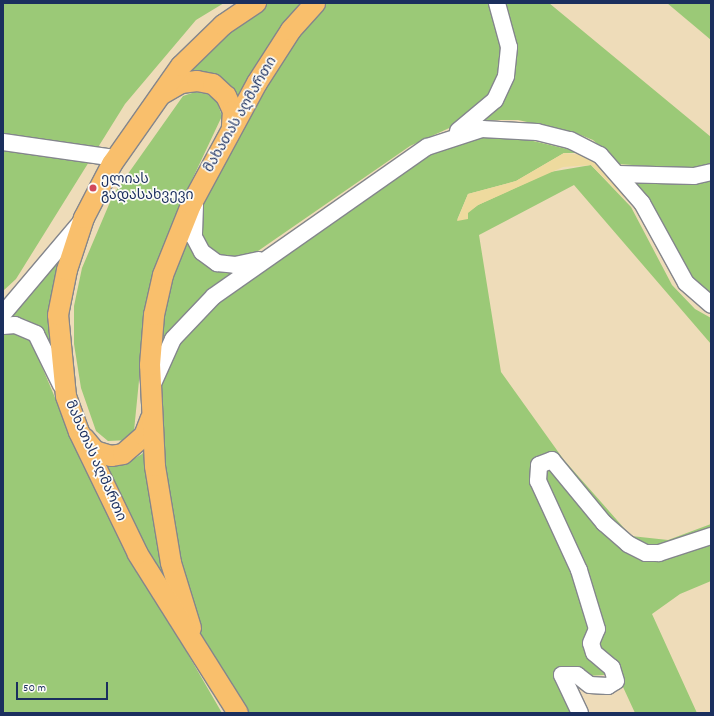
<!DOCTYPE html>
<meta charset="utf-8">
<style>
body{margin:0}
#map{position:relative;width:714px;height:716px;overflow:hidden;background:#eedcb9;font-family:Dekko,"Noto Sans Georgian",sans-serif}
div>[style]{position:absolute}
.green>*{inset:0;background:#9bc977}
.sand>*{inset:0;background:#eeda9e}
.roads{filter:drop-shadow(1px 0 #84868c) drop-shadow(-1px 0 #84868c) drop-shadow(0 1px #84868c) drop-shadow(0 -1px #84868c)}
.minor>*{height:16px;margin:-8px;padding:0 8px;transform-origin:8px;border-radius:8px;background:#fff}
.major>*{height:20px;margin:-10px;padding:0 10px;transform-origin:10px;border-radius:10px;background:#f9bf6c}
.dots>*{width:11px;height:11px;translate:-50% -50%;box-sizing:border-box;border:2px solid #fdfcf7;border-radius:50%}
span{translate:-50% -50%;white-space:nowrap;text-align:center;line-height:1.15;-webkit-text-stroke:3.5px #fdfcf7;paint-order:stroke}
.street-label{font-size:14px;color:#1b2f5e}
.poi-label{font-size:14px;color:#1b2f5e}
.left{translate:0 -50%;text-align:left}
.frame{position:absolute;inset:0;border:4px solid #1b2f5e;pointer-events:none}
.scale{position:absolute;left:16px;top:682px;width:92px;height:18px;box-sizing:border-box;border:2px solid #1b2f5e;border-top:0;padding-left:5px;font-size:12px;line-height:14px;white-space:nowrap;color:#1b2f5e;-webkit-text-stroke:3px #fdfcf7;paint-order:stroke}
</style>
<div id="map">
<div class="green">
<i style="clip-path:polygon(3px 3px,224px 3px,196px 20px,125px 104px,16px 279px,3px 291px)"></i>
<i style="clip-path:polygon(256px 3px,304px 3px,237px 102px,187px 73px)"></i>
<i style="clip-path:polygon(325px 3px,489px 3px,502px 51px,501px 68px,489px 97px,458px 124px,410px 146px,258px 251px,237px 259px,220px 258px,205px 248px,197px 218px,209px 185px,279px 63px)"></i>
<i style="clip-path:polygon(503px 3px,549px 3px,711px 137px,711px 167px,703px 170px,618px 164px,593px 140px,573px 132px,518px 120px,483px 120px,502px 102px)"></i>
<i style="clip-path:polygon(667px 3px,711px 3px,711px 40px)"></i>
<i style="clip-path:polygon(195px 92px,207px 94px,217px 102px,222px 116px,175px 216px,157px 267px,145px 320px,134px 431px,129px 440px,108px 441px,96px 431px,81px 388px,74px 344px,74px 306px,82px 268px,113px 195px,183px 96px)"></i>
<i style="clip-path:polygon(512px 136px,584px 153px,564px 153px,516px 181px,468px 194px,457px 220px,478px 205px,550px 172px,591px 165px,631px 207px,672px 285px,695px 309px,711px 318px,711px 344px,574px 185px,479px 235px,501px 372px,564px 460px,631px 536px,668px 540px,711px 524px,711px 581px,680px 594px,652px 614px,697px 713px,635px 713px,617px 674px,575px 677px,564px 683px,577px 713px,248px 713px,221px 673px,216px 673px,192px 618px,160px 481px,161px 383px,175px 339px,245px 279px,432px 154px,481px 138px)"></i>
<i style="clip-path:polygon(628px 178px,711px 178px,711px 296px,691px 275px)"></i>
<i style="clip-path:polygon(184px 233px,190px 244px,250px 267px,182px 317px,162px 348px,165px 294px)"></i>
<i style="clip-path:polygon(74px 235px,55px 356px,37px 327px,25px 319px,3px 319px)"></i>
<i style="clip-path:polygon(3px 332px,29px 336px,83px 464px,138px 568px,222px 713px,3px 713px)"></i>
<i style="clip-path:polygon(148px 445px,177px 606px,98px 460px,132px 460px,142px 454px)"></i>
</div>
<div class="sand">
<i style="clip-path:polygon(564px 153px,592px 156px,619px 183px,624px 198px,591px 165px,563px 167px,478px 205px,468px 213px,468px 219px,457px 221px,468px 194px,516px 181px)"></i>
</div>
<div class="roads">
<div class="minor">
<i style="left:458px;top:131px;width:48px;rotate:-40deg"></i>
<i style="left:495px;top:100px;width:26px;rotate:-65deg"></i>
<i style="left:506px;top:76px;width:29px;rotate:-84deg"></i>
<i style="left:509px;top:47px;width:46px;rotate:-105.3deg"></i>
<i style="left:3px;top:142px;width:114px;rotate:8.1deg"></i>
<i style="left:618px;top:174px;width:76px;rotate:1.5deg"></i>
<i style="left:694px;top:176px;width:17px;rotate:-13deg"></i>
<i style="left:195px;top:205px;width:32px;rotate:92deg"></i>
<i style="left:194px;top:237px;width:17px;rotate:62deg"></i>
<i style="left:202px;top:252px;width:19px;rotate:36deg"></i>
<i style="left:217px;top:263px;width:18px;rotate:6deg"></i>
<i style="left:235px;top:265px;width:24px;rotate:-12deg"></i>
<i style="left:3px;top:314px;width:119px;rotate:-49.8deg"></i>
<i style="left:3px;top:326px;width:12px;rotate:-5deg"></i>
<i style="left:15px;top:325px;width:23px;rotate:23deg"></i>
<i style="left:36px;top:334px;width:57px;rotate:63.9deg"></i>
<i style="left:152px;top:386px;width:51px;rotate:-65.9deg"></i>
<i style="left:173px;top:339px;width:59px;rotate:-46.4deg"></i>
<i style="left:214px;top:296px;width:260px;rotate:-35deg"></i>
<i style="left:427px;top:147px;width:58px;rotate:-18.1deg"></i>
<i style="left:482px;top:129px;width:55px;rotate:3.1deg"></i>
<i style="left:537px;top:132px;width:34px;rotate:14deg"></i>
<i style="left:570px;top:140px;width:34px;rotate:27deg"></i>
<i style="left:600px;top:155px;width:64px;rotate:48.8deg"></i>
<i style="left:642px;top:203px;width:91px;rotate:61.2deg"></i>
<i style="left:686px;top:283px;width:33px;rotate:41deg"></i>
<i style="left:580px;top:713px;width:42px;rotate:-115.3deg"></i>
<i style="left:562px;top:675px;width:15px"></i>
<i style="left:577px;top:675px;width:16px;rotate:38deg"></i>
<i style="left:590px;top:685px;width:18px;rotate:3deg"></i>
<i style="left:608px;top:686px;width:9px;rotate:-32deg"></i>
<i style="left:616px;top:681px;width:14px;rotate:-107deg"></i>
<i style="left:612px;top:668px;width:23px;rotate:-140deg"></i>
<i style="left:594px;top:653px;width:10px;rotate:-107deg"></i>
<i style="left:591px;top:643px;width:15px;rotate:-67deg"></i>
<i style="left:597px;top:629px;width:62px;rotate:-107deg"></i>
<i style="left:579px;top:570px;width:98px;rotate:-114.7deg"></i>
<i style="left:538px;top:481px;width:16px;rotate:-86deg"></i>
<i style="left:539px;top:465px;width:14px;rotate:-21deg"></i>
<i style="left:552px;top:460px;width:82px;rotate:50.5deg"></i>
<i style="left:604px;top:523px;width:32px;rotate:41deg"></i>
<i style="left:628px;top:544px;width:20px;rotate:27deg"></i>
<i style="left:646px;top:553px;width:13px"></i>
<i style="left:659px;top:553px;width:55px;rotate:-18.1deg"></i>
</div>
<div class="major">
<i style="left:162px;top:94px;width:22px;rotate:-30deg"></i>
<i style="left:181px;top:83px;width:16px;rotate:-7deg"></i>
<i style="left:197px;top:81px;width:16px;rotate:11deg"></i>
<i style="left:213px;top:84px;width:18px;rotate:43deg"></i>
<i style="left:226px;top:96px;width:17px;rotate:65deg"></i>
<i style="left:233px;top:111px;width:16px;rotate:94deg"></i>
<i style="left:84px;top:438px;width:17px;rotate:50deg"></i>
<i style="left:95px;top:451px;width:17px;rotate:17deg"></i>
<i style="left:111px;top:456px;width:12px;rotate:-9deg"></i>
<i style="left:123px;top:454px;width:28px;rotate:-41deg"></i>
<i style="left:144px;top:436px;width:19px;rotate:-69deg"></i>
<i style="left:191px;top:628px;width:68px;rotate:-107.1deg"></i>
<i style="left:171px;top:563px;width:98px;rotate:-99.4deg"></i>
<i style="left:155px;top:466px;width:101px;rotate:-92.8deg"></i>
<i style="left:150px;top:365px;width:50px;rotate:-85.4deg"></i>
<i style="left:154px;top:315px;width:41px;rotate:-77.3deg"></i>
<i style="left:163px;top:275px;width:75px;rotate:-68.2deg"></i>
<i style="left:191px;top:205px;width:139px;rotate:-61.6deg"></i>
<i style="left:257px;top:83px;width:63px;rotate:-57.3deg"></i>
<i style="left:291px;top:30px;width:36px;rotate:-48deg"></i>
<i style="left:238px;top:713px;width:188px;rotate:-122.2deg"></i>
<i style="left:138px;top:554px;width:136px;rotate:-115.8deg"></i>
<i style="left:79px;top:432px;width:38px;rotate:-110deg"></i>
<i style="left:66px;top:396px;width:81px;rotate:-95.6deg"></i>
<i style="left:58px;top:315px;width:46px;rotate:-78.7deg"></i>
<i style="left:67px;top:270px;width:55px;rotate:-71.9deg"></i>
<i style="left:84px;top:218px;width:61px;rotate:-62.6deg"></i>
<i style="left:112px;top:164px;width:120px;rotate:-54.9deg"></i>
<i style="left:181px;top:66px;width:59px;rotate:-44.3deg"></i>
<i style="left:223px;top:25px;width:40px;rotate:-34deg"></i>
</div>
</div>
<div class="dots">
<i style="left:93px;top:188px;background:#d1495b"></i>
</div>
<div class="street-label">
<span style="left:241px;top:115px;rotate:-60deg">მახათას აღმართი</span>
<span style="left:95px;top:461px;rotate:66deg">მახათას აღმართი</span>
</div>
<div class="poi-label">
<span class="left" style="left:101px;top:188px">ელიას<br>გადასახვევი</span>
</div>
<div class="frame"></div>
<div class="scale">50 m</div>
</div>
